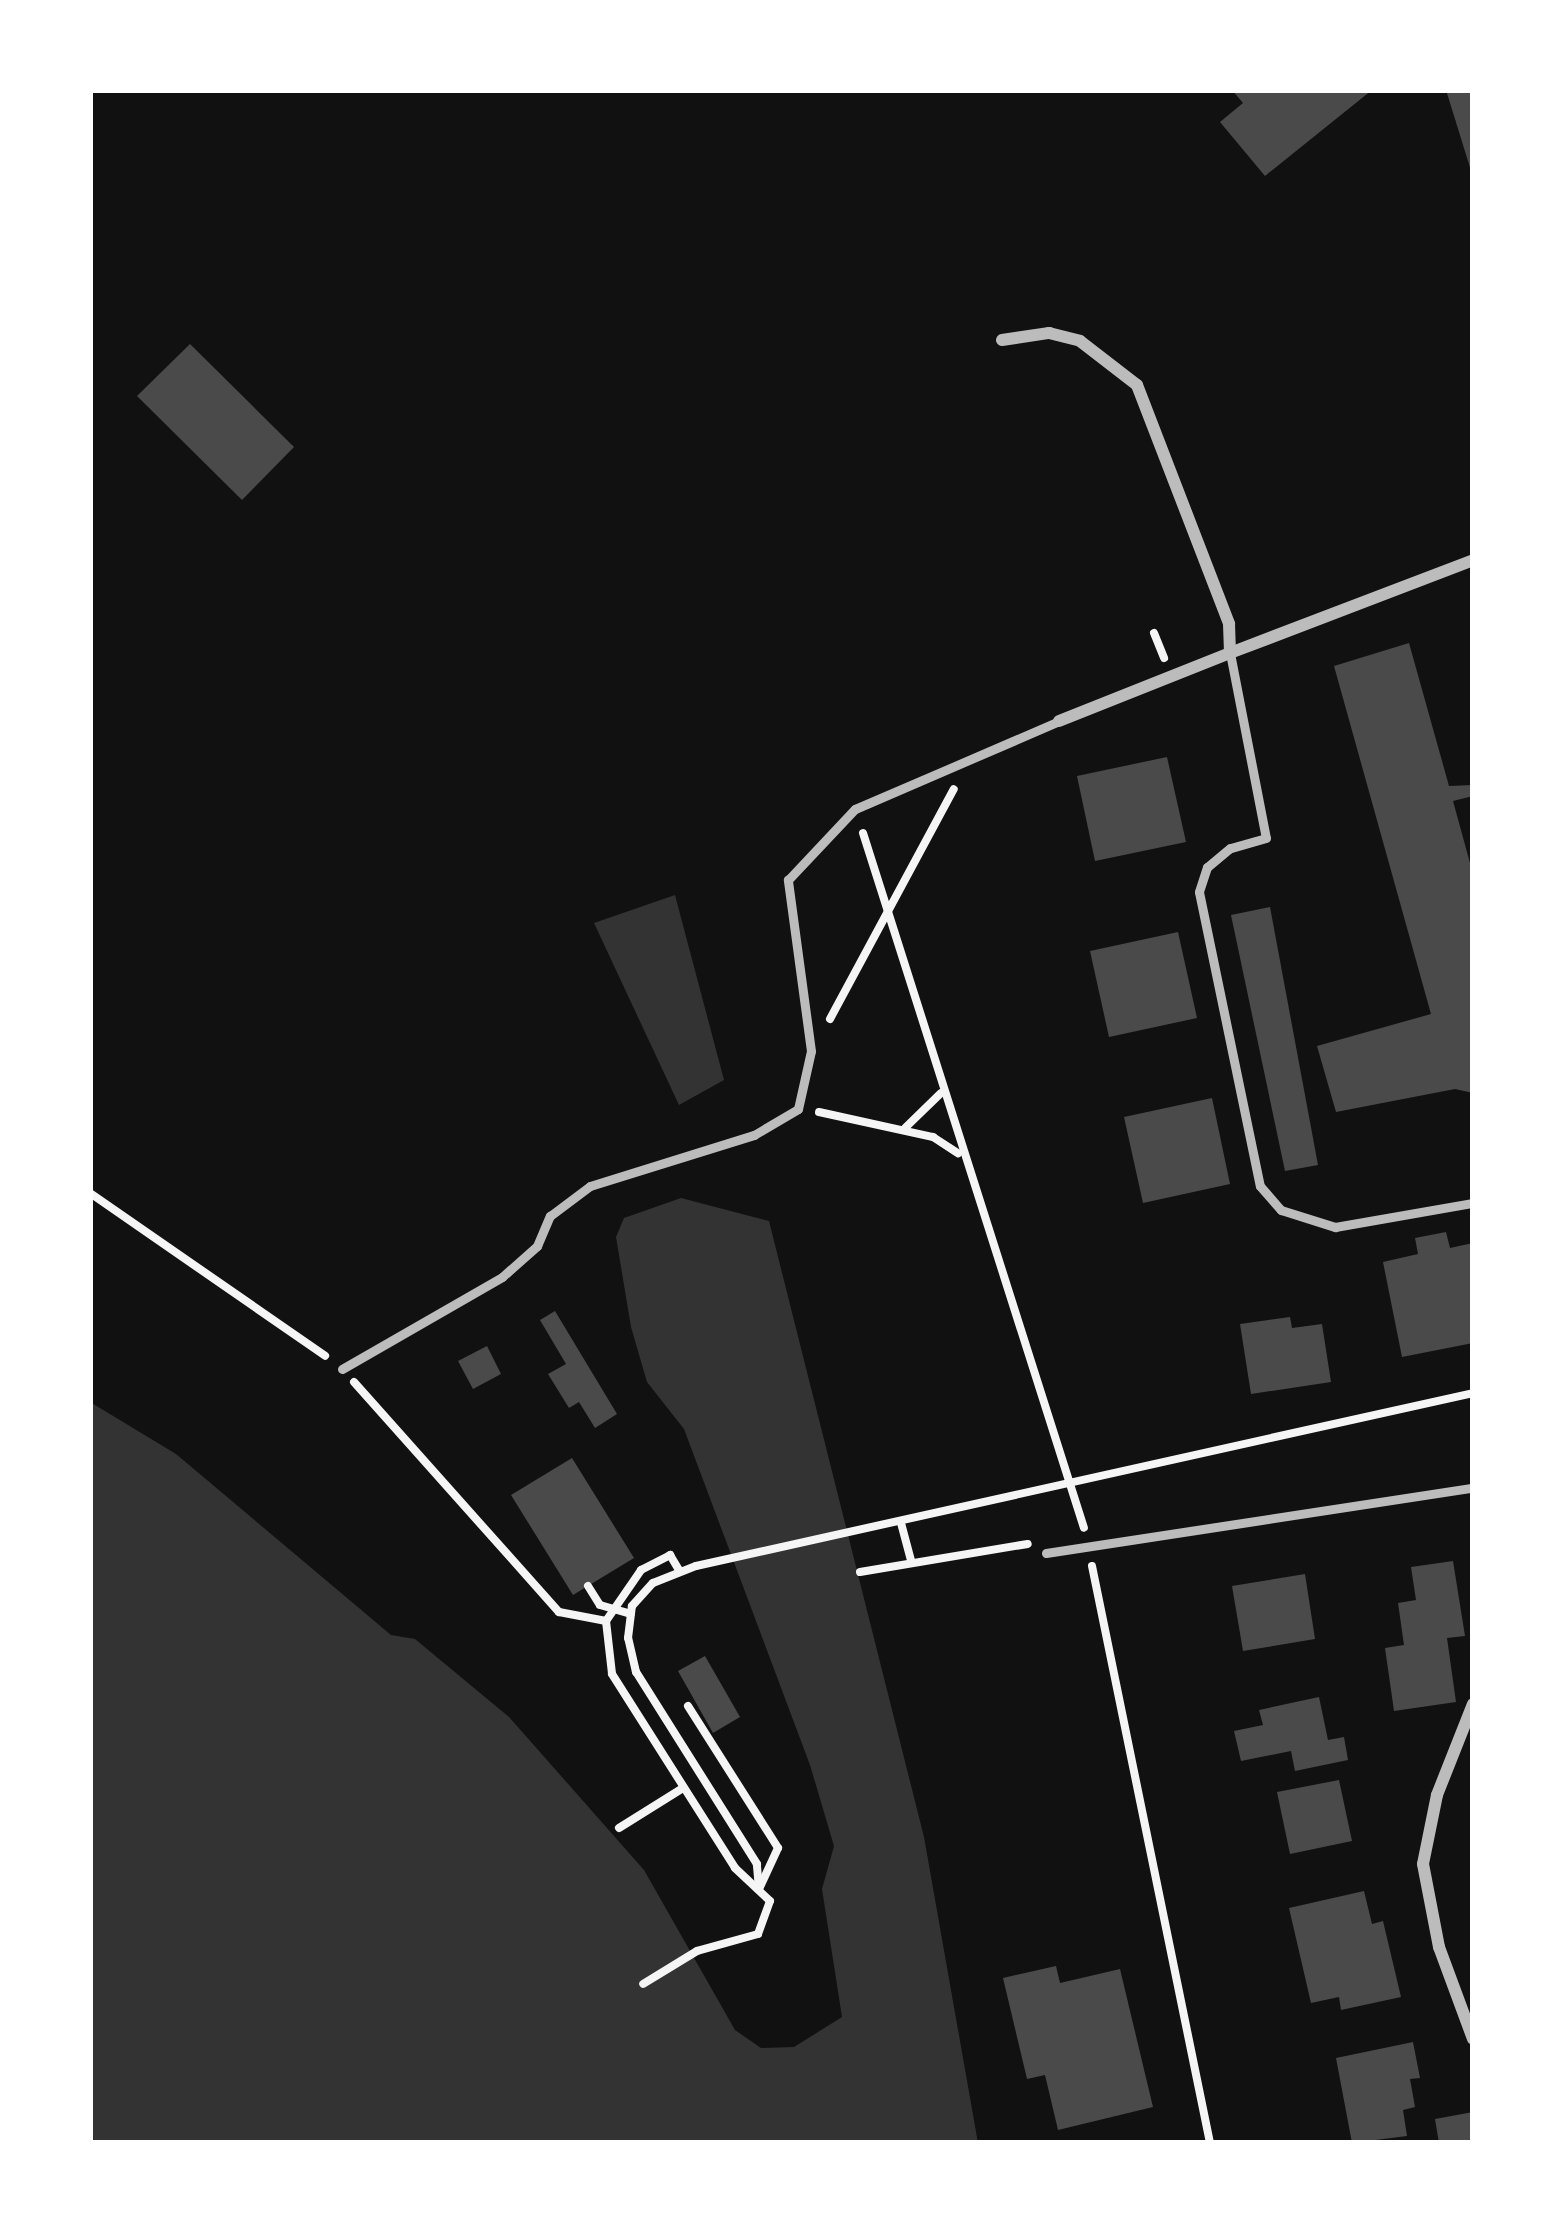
<!DOCTYPE html>
<style>
body{margin:0}
#map{position:relative;width:1563px;height:2233px;overflow:hidden;background:#111;font-family:"Noto Sans",sans-serif}
div>[style]{position:absolute}
.water>*{inset:0;background:#333}
.building>*{inset:0;background:#4a4a4a}
.path>*{height:8px;margin:-4px;padding:0 4px;transform-origin:4px;border-radius:4px;background:#f5f5f5}
.service>*{height:9px;margin:-4.5px;padding:0 4.5px;transform-origin:4.5px;border-radius:4.5px;background:#bcbcbc}
.minor>*{height:12px;margin:-6px;padding:0 6px;transform-origin:6px;border-radius:6px;background:#bcbcbc}
span{translate:-50% -50%;white-space:nowrap;text-align:center;line-height:1.15;-webkit-text-stroke:9px #fff;paint-order:stroke}
.frame{position:absolute;inset:0;border:93px solid #fff;pointer-events:none}
</style>
<div id="map">
<div class="water">
<i style="clip-path:polygon(675px 895px,724px 1080px,679px 1105px,594px 923px)"></i>
<i style="clip-path:polygon(681px 1198px,769px 1221px,924px 1837px,978px 2143px,90px 2143px,90px 1402px,176px 1454px,391px 1635px,415px 1639px,509px 1717px,644px 1870px,735px 2030px,761px 2048px,794px 2047px,842px 2017px,822px 1889px,834px 1846px,810px 1765px,684px 1429px,647px 1382px,631px 1327px,616px 1237px,624px 1218px)"></i>
</div>
<div class="building">
<i style="clip-path:polygon(1232px 90px,1372px 90px,1265px 176px,1220px 122px,1243px 103px)"></i>
<i style="clip-path:polygon(1446px 90px,1473px 90px,1473px 174px,1472px 174px)"></i>
<i style="clip-path:polygon(190px 344px,294px 447px,242px 500px,137px 396px)"></i>
<i style="clip-path:polygon(1409px 643px,1449px 786px,1473px 785px,1473px 796px,1453px 801px,1473px 874px,1473px 1093px,1455px 1089px,1336px 1112px,1317px 1046px,1431px 1014px,1334px 666px)"></i>
<i style="clip-path:polygon(1167px 757px,1186px 842px,1095px 861px,1077px 776px)"></i>
<i style="clip-path:polygon(1270px 907px,1318px 1165px,1285px 1171px,1231px 915px)"></i>
<i style="clip-path:polygon(1178px 932px,1197px 1018px,1109px 1037px,1090px 951px)"></i>
<i style="clip-path:polygon(1212px 1098px,1230px 1184px,1143px 1203px,1124px 1117px)"></i>
<i style="clip-path:polygon(1446px 1232px,1450px 1248px,1473px 1243px,1473px 1343px,1402px 1357px,1383px 1262px,1418px 1254px,1415px 1238px)"></i>
<i style="clip-path:polygon(555px 1311px,617px 1414px,595px 1428px,579px 1402px,569px 1408px,548px 1374px,566px 1364px,540px 1320px)"></i>
<i style="clip-path:polygon(1290px 1317px,1292px 1328px,1322px 1324px,1331px 1382px,1251px 1394px,1240px 1324px)"></i>
<i style="clip-path:polygon(487px 1346px,501px 1374px,473px 1389px,458px 1361px)"></i>
<i style="clip-path:polygon(572px 1458px,634px 1558px,573px 1595px,511px 1495px)"></i>
<i style="clip-path:polygon(1453px 1561px,1465px 1636px,1447px 1638px,1456px 1702px,1394px 1711px,1385px 1648px,1404px 1645px,1398px 1603px,1416px 1600px,1411px 1567px)"></i>
<i style="clip-path:polygon(1305px 1574px,1315px 1639px,1243px 1651px,1232px 1586px)"></i>
<i style="clip-path:polygon(705px 1656px,740px 1717px,713px 1733px,678px 1671px)"></i>
<i style="clip-path:polygon(1319px 1697px,1328px 1740px,1344px 1737px,1348px 1760px,1295px 1771px,1291px 1751px,1241px 1761px,1234px 1731px,1263px 1725px,1259px 1710px)"></i>
<i style="clip-path:polygon(1339px 1780px,1352px 1841px,1290px 1854px,1277px 1792px)"></i>
<i style="clip-path:polygon(1364px 1891px,1372px 1924px,1383px 1921px,1401px 1997px,1341px 2010px,1339px 1997px,1311px 2003px,1289px 1908px)"></i>
<i style="clip-path:polygon(1056px 1966px,1060px 1983px,1120px 1969px,1153px 2107px,1058px 2130px,1045px 2075px,1027px 2079px,1003px 1978px)"></i>
<i style="clip-path:polygon(1413px 2042px,1420px 2078px,1410px 2079px,1415px 2107px,1403px 2110px,1407px 2136px,1352px 2143px,1336px 2058px)"></i>
<i style="clip-path:polygon(1473px 2112px,1473px 2143px,1439px 2143px,1435px 2119px)"></i>
</div>
<div class="path">
<i style="left:1154px;top:633px;width:27px;rotate:68deg"></i>
<i style="left:863px;top:833px;width:729px;rotate:72.36deg"></i>
<i style="left:830px;top:1019px;width:261px;rotate:-61.7deg"></i>
<i style="left:819px;top:1112px;width:117px;rotate:12.4deg"></i>
<i style="left:933px;top:1137px;width:30px;rotate:33deg"></i>
<i style="left:905px;top:1128px;width:50px;rotate:-44.2deg"></i>
<i style="left:90px;top:1193px;width:286px;rotate:34.7deg"></i>
<i style="left:354px;top:1382px;width:308px;rotate:48.3deg"></i>
<i style="left:559px;top:1612px;width:48px;rotate:10.8deg"></i>
<i style="left:606px;top:1621px;width:53px;rotate:83.5deg"></i>
<i style="left:612px;top:1674px;width:230px;rotate:57.6deg"></i>
<i style="left:735px;top:1868px;width:48px;rotate:43.3deg"></i>
<i style="left:770px;top:1901px;width:35px;rotate:110deg"></i>
<i style="left:758px;top:1934px;width:63px;rotate:164.4deg"></i>
<i style="left:697px;top:1951px;width:63px;rotate:148.6deg"></i>
<i style="left:901px;top:1523px;width:39px;rotate:75deg"></i>
<i style="left:1092px;top:1566px;width:589px;rotate:78.44deg"></i>
<i style="left:860px;top:1572px;width:170px;rotate:-9.5deg"></i>
<i style="left:588px;top:1586px;width:22px;rotate:58deg"></i>
<i style="left:600px;top:1605px;width:32px;rotate:16deg"></i>
<i style="left:606px;top:1621px;width:62px;rotate:-55.5deg"></i>
<i style="left:641px;top:1570px;width:33px;rotate:-27deg"></i>
<i style="left:670px;top:1555px;width:17px;rotate:59deg"></i>
<i style="left:688px;top:1706px;width:168px;rotate:57.6deg"></i>
<i style="left:778px;top:1848px;width:43px;rotate:114.8deg"></i>
<i style="left:619px;top:1828px;width:75px;rotate:-32deg"></i>
<i style="left:759px;top:1889px;width:25px;rotate:-95deg"></i>
<i style="left:757px;top:1864px;width:227px;rotate:-122.2deg"></i>
<i style="left:636px;top:1672px;width:35px;rotate:-103deg"></i>
<i style="left:628px;top:1638px;width:32px;rotate:-83deg"></i>
<i style="left:632px;top:1606px;width:31px;rotate:-48deg"></i>
<i style="left:653px;top:1583px;width:46px;rotate:-21.6deg"></i>
<i style="left:696px;top:1566px;width:796px;rotate:-12.55deg"></i>
</div>
<div class="service">
<i style="left:1230px;top:653px;width:188px;rotate:79deg"></i>
<i style="left:1266px;top:838px;width:37px;rotate:164deg"></i>
<i style="left:1230px;top:848px;width:30px;rotate:140deg"></i>
<i style="left:1207px;top:867px;width:26px;rotate:108deg"></i>
<i style="left:1199px;top:892px;width:300px;rotate:78.3deg"></i>
<i style="left:1260px;top:1186px;width:32px;rotate:49deg"></i>
<i style="left:1281px;top:1210px;width:57px;rotate:17.5deg"></i>
<i style="left:1335px;top:1227px;width:140px;rotate:-9.9deg"></i>
<i style="left:342px;top:1369px;width:185px;rotate:-29.9deg"></i>
<i style="left:502px;top:1277px;width:47px;rotate:-41.5deg"></i>
<i style="left:537px;top:1246px;width:33px;rotate:-67deg"></i>
<i style="left:550px;top:1216px;width:50px;rotate:-36.9deg"></i>
<i style="left:590px;top:1186px;width:172px;rotate:-17.3deg"></i>
<i style="left:754px;top:1135px;width:51px;rotate:-30.6deg"></i>
<i style="left:798px;top:1109px;width:59px;rotate:-77.4deg"></i>
<i style="left:811px;top:1051px;width:173px;rotate:-97.7deg"></i>
<i style="left:788px;top:880px;width:98px;rotate:-46.7deg"></i>
<i style="left:855px;top:809px;width:222px;rotate:-23.3deg"></i>
<i style="left:1046px;top:1553px;width:432px;rotate:-8.7deg"></i>
</div>
<div class="minor">
<i style="left:1002px;top:340px;width:48px;rotate:-8.5deg"></i>
<i style="left:1049px;top:333px;width:32px;rotate:14deg"></i>
<i style="left:1080px;top:341px;width:72px;rotate:37.7deg"></i>
<i style="left:1137px;top:385px;width:256px;rotate:68.9deg"></i>
<i style="left:1229px;top:624px;width:29px;rotate:88deg"></i>
<i style="left:1230px;top:653px;width:260px;rotate:-20.9deg"></i>
<i style="left:1059px;top:721px;width:184px;rotate:-21.7deg"></i>
<i style="left:1473px;top:1704px;width:98px;rotate:111.6deg"></i>
<i style="left:1437px;top:1795px;width:70px;rotate:101.5deg"></i>
<i style="left:1423px;top:1864px;width:85px;rotate:79.1deg"></i>
<i style="left:1439px;top:1947px;width:98px;rotate:69.7deg"></i>
</div>
<div class="frame"></div>
</div>
